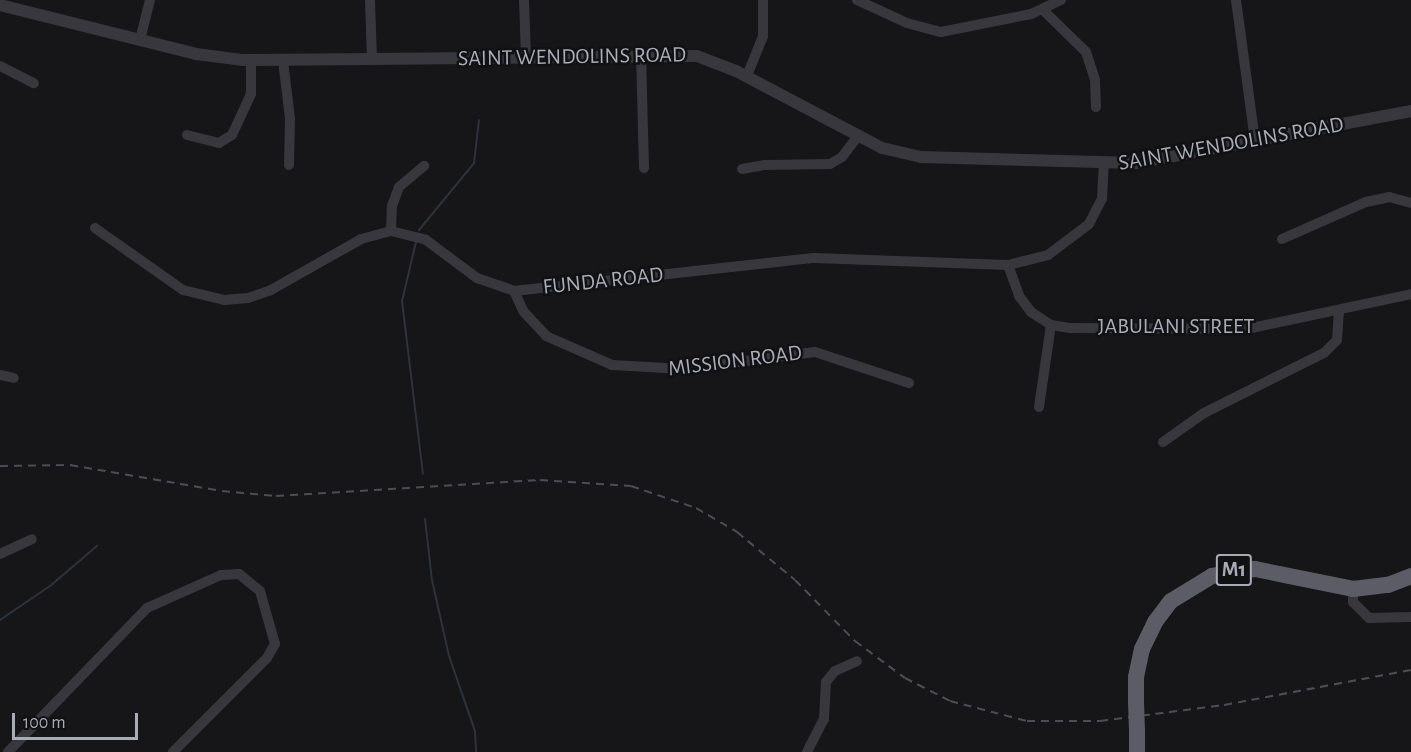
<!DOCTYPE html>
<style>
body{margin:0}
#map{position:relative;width:1411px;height:752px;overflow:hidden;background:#161618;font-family:"Alegreya Sans",sans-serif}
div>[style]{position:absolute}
.stream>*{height:2px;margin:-1px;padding:0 1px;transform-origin:1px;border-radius:1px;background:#2c333c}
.minor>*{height:10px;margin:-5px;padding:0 5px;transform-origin:5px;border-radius:5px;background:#37373d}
.tertiary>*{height:12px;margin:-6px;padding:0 6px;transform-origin:6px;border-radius:6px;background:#37373d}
.trunk>*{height:16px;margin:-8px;padding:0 8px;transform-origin:8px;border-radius:8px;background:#5b5c65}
.rail>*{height:2px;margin-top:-1px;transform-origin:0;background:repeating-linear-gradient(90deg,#4c4d54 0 8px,transparent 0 14px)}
.trunk-bridge>*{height:16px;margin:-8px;padding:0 8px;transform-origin:8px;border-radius:8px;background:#5b5c65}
span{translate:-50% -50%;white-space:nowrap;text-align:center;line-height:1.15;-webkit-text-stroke:5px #111113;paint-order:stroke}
.shield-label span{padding:2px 4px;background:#111113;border:2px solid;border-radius:4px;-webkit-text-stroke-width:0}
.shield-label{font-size:21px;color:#a8abb8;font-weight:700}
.street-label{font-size:22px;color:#a8abb8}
.scale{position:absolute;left:12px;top:713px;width:126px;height:27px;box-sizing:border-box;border:3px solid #a8abb8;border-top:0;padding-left:8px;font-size:18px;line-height:21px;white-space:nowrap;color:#a8abb8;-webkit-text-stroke:4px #111113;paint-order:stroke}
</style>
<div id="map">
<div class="stream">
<i style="left:419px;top:230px;width:87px;rotate:-50.6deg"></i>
<i style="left:474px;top:163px;width:43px;rotate:-83.4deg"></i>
<i style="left:416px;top:242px;width:61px;rotate:103.3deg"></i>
<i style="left:402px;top:301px;width:174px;rotate:83.1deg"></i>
<i style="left:425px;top:519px;width:61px;rotate:83.5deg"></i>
<i style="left:432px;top:580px;width:78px;rotate:77.4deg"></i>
<i style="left:449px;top:656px;width:79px;rotate:70.9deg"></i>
<i style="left:475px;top:731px;width:21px;rotate:87deg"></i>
<i style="left:0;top:620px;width:60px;rotate:-34.2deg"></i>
<i style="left:50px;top:586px;width:62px;rotate:-40.4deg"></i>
</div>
<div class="minor">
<i style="left:370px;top:0;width:59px;rotate:88.1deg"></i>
<i style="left:524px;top:0;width:57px;rotate:88deg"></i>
<i style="left:857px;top:0;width:55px;rotate:24.7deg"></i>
<i style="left:907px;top:23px;width:35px;rotate:15deg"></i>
<i style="left:941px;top:32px;width:92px;rotate:-11.3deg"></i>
<i style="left:1031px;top:14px;width:33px;rotate:-25deg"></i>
<i style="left:1236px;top:0;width:142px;rotate:82.3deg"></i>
<i style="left:1043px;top:10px;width:60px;rotate:44.3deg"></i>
<i style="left:1086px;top:52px;width:29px;rotate:72deg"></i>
<i style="left:1095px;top:80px;width:27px;rotate:88deg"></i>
<i style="left:140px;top:40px;width:41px;rotate:-76deg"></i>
<i style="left:641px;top:54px;width:114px;rotate:88.5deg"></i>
<i style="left:283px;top:61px;width:57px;rotate:83deg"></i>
<i style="left:290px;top:118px;width:47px;rotate:91.2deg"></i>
<i style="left:0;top:66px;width:38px;rotate:27deg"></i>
<i style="left:747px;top:76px;width:43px;rotate:-68.2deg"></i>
<i style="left:763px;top:36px;width:36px;rotate:-90deg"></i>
<i style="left:187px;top:135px;width:33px;rotate:14deg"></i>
<i style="left:219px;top:143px;width:15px;rotate:-32deg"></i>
<i style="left:232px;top:135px;width:45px;rotate:-65.1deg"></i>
<i style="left:251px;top:94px;width:33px;rotate:-90deg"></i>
<i style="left:742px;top:169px;width:22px;rotate:-10deg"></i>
<i style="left:764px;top:165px;width:66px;rotate:-0.9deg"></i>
<i style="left:830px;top:164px;width:14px;rotate:-30deg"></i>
<i style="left:842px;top:157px;width:26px;rotate:-53deg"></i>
<i style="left:95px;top:228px;width:108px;rotate:35.2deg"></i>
<i style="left:183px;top:290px;width:42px;rotate:13.7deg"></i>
<i style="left:224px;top:300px;width:24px;rotate:-5deg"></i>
<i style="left:248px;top:298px;width:24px;rotate:-19deg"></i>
<i style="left:271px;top:290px;width:103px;rotate:-29.5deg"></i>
<i style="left:361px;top:239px;width:31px;rotate:-15deg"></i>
<i style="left:391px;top:231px;width:36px;rotate:14deg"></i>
<i style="left:426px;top:240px;width:64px;rotate:36.7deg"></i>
<i style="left:477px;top:278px;width:39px;rotate:19deg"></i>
<i style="left:514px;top:291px;width:302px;rotate:-6.3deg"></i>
<i style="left:814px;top:258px;width:194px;rotate:2.1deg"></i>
<i style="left:1008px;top:265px;width:41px;rotate:-14deg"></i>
<i style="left:1048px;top:255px;width:51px;rotate:-37.1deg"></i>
<i style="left:1089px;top:224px;width:28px;rotate:-63deg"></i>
<i style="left:1102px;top:199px;width:34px;rotate:-87deg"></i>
<i style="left:391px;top:231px;width:25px;rotate:-88deg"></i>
<i style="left:392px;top:206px;width:20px;rotate:-70deg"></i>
<i style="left:399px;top:187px;width:33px;rotate:-40deg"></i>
<i style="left:1282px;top:239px;width:92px;rotate:-23.8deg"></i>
<i style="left:1366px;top:202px;width:24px;rotate:-12deg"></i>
<i style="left:1389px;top:197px;width:23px;rotate:15deg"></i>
<i style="left:1008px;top:265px;width:33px;rotate:70deg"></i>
<i style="left:1019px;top:296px;width:20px;rotate:53deg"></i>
<i style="left:1031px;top:312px;width:24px;rotate:33deg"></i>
<i style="left:1051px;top:325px;width:20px;rotate:9deg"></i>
<i style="left:1071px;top:328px;width:176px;rotate:0.3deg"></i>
<i style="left:1247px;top:329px;width:168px;rotate:-12deg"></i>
<i style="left:514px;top:291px;width:23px;rotate:65deg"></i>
<i style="left:524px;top:312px;width:33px;rotate:47deg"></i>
<i style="left:546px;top:336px;width:72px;rotate:23.7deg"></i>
<i style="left:612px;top:365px;width:72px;rotate:3.2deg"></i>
<i style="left:684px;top:369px;width:132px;rotate:-7.4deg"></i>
<i style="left:815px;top:352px;width:99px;rotate:18.3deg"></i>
<i style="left:0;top:375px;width:14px;rotate:12deg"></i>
<i style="left:1039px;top:407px;width:83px;rotate:-81.7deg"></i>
<i style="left:1163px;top:442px;width:50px;rotate:-35.3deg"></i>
<i style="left:1204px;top:413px;width:134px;rotate:-26.6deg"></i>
<i style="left:1324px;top:353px;width:18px;rotate:-45deg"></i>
<i style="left:1337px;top:340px;width:29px;rotate:-86deg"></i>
<i style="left:0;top:554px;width:35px;rotate:-25deg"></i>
<i style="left:1353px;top:589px;width:13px;rotate:90deg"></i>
<i style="left:1353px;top:602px;width:23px;rotate:45deg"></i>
<i style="left:1369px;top:618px;width:42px;rotate:-1.4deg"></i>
<i style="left:8px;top:752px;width:200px;rotate:-46deg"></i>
<i style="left:147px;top:608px;width:81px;rotate:-24deg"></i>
<i style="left:221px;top:575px;width:18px;rotate:-3deg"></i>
<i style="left:239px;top:574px;width:27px;rotate:39deg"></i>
<i style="left:260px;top:591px;width:55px;rotate:74.2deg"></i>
<i style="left:275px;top:644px;width:16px;rotate:120deg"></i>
<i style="left:267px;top:658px;width:133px;rotate:135deg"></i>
<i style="left:807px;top:752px;width:37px;rotate:-63deg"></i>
<i style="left:824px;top:719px;width:37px;rotate:-87deg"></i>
<i style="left:826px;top:682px;width:14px;rotate:-51deg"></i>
<i style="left:835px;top:671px;width:24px;rotate:-24deg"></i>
</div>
<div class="tertiary">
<i style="left:0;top:5px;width:202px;rotate:14deg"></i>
<i style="left:196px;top:54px;width:46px;rotate:7.4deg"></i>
<i style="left:242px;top:60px;width:455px;rotate:-0.5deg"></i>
<i style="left:697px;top:56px;width:42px;rotate:21deg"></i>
<i style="left:736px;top:71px;width:165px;rotate:27.8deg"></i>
<i style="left:882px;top:148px;width:40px;rotate:13deg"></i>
<i style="left:921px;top:157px;width:215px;rotate:1.6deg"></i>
<i style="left:1136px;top:163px;width:280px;rotate:-10.7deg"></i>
</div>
<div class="trunk">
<i style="left:1136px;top:702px;width:25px;rotate:-90deg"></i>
<i style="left:1136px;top:677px;width:29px;rotate:-78deg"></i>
<i style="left:1142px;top:649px;width:30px;rotate:-64deg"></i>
<i style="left:1155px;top:622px;width:26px;rotate:-53deg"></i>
<i style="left:1171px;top:601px;width:48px;rotate:-31.4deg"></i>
<i style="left:1212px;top:576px;width:44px;rotate:-9.2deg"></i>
<i style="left:1255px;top:569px;width:100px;rotate:11.5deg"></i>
<i style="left:1353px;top:589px;width:35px;rotate:-7deg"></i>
<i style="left:1388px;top:585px;width:25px;rotate:-21deg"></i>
<i style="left:1137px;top:752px;width:23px;rotate:-90deg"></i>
</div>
<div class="rail">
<i style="left:0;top:466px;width:70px;rotate:-0.8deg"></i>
<i style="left:70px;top:465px;width:154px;rotate:9.7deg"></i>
<i style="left:222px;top:491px;width:54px;rotate:5.3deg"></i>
<i style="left:276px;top:496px;width:264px;rotate:-3.5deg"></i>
<i style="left:540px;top:480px;width:91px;rotate:3.8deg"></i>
<i style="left:631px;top:486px;width:69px;rotate:18.7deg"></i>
<i style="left:696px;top:508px;width:48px;rotate:30.3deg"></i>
<i style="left:737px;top:532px;width:75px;rotate:39.6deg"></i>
<i style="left:795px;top:580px;width:86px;rotate:45.5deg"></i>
<i style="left:855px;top:641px;width:62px;rotate:36.5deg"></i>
<i style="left:905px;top:678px;width:51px;rotate:27.1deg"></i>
<i style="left:950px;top:701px;width:80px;rotate:14.6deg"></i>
<i style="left:1027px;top:721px;width:73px"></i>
<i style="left:1100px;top:721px;width:125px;rotate:-7.4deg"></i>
<i style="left:1224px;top:705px;width:190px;rotate:-10.6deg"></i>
</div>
<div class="trunk-bridge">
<i style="left:1136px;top:702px;width:27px;rotate:88deg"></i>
</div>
<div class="shield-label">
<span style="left:1234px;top:570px">M1</span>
</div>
<div class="street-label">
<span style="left:572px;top:57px;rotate:-1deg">SAINT WENDOLINS ROAD</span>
<span style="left:1231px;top:144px;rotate:-10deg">SAINT WENDOLINS ROAD</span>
<span style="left:603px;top:281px;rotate:-6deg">FUNDA ROAD</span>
<span style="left:1176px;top:327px">JABULANI STREET</span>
<span style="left:735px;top:361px;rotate:-7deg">MISSION ROAD</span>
</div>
<div class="scale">100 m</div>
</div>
